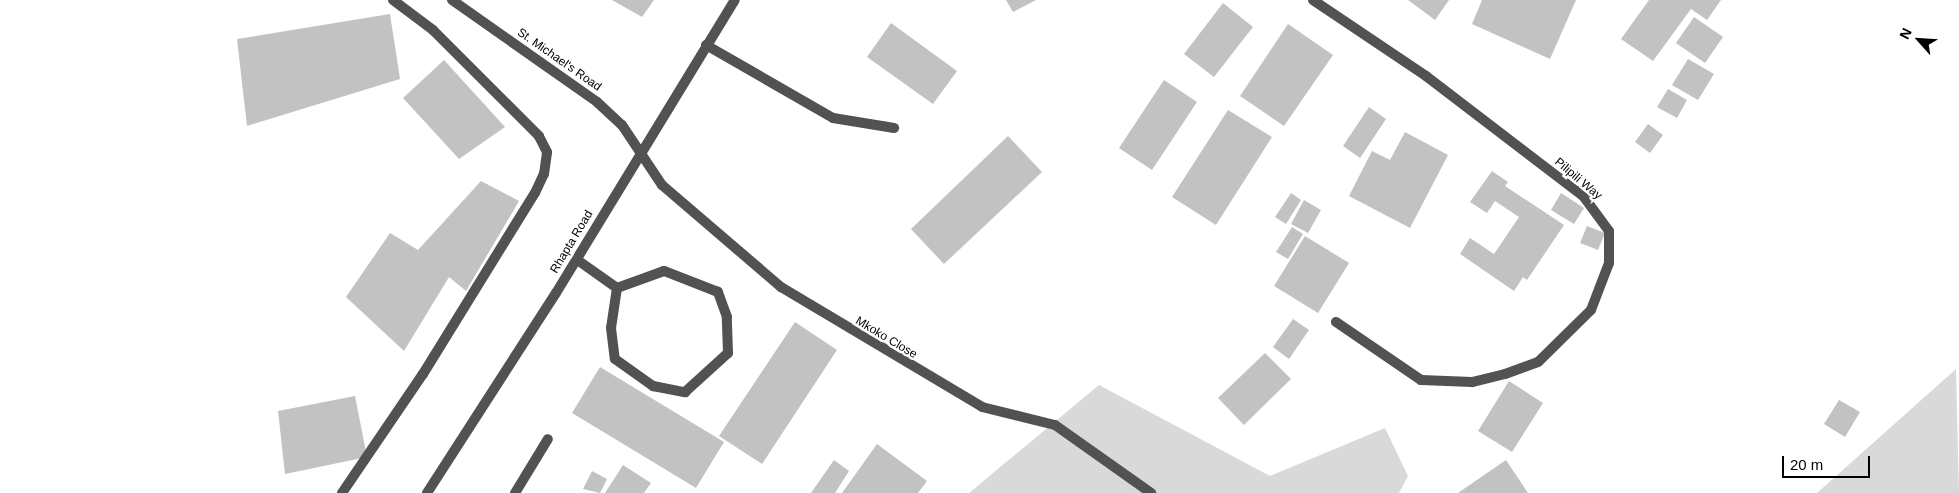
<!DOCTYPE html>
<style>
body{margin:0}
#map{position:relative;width:1959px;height:493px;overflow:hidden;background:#fff;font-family:Helvetica,sans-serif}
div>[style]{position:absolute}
.green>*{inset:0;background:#d9d9d9}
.building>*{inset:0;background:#c2c2c2}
.lane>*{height:10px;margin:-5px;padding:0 5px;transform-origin:5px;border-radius:5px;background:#525252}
.street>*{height:10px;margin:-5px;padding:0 5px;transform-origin:5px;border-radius:5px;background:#525252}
span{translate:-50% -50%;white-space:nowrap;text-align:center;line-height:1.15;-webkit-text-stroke:5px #fff;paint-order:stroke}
.street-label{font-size:12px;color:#000}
.north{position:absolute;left:1894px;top:15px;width:50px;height:50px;-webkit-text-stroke:4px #fff;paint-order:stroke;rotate:296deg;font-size:14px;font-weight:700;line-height:20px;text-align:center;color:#000}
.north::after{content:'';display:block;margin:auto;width:18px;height:22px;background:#000;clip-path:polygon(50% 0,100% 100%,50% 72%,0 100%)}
.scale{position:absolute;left:1782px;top:456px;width:88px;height:22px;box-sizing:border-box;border:2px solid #000;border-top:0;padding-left:6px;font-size:15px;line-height:18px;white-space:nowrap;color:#000;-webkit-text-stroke:4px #fff;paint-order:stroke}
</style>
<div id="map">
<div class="green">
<i style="clip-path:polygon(1956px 369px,1959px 493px,1817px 493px)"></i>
<i style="clip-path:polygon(1099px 385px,1270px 476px,1385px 428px,1408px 476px,1399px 493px,969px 493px)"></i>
</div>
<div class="building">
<i style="clip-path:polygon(612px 0,654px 0,642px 17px)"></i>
<i style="clip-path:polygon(1006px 0,1036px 0,1013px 12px)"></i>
<i style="clip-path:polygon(1408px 0,1449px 0,1435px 20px)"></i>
<i style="clip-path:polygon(1482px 0,1576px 0,1550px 59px,1472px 24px)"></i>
<i style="clip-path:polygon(1649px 0,1721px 0,1707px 20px,1691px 9px,1653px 61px,1621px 39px)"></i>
<i style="clip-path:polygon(1223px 3px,1253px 27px,1214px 77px,1184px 54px)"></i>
<i style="clip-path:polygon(390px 14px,400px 79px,247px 126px,237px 39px)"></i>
<i style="clip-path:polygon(1694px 17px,1723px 37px,1705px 63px,1676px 43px)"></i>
<i style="clip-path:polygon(891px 23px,957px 71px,933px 104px,867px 57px)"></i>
<i style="clip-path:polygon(1288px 24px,1333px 55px,1284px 126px,1240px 96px)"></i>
<i style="clip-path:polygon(1688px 59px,1714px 74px,1698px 100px,1672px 85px)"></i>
<i style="clip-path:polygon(444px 60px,505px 127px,459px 159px,403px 98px)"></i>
<i style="clip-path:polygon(1164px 80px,1197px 102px,1152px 170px,1119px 148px)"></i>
<i style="clip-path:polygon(1668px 89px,1687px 100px,1677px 118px,1657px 107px)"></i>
<i style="clip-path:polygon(1369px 107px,1386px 119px,1360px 158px,1343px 146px)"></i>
<i style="clip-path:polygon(1228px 110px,1272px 137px,1216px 225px,1172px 197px)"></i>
<i style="clip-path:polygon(1648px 124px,1663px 135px,1650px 153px,1635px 142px)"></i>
<i style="clip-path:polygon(1405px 132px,1448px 155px,1410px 228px,1349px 196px,1372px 151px,1390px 160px)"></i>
<i style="clip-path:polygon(1008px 136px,1042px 172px,944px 264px,911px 229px)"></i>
<i style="clip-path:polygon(1492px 171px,1508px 182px,1505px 186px,1564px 225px,1527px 280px,1523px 277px,1514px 291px,1460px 254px,1470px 238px,1494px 254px,1519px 217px,1495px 201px,1487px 213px,1470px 202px)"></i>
<i style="clip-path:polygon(481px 181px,519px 201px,466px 291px,449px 277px,404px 351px,346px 297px,390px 233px,418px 250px)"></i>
<i style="clip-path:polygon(1291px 193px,1301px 200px,1286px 224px,1275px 217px)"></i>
<i style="clip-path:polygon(1561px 193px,1584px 208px,1574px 224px,1551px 210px)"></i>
<i style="clip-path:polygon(1304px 200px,1321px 210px,1308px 233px,1291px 224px)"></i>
<i style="clip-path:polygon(1587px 226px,1605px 233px,1598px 250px,1580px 243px)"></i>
<i style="clip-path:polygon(1292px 227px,1303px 234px,1288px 259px,1276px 252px)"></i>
<i style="clip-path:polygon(1305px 236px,1349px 263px,1318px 313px,1274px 286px)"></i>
<i style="clip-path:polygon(1293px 319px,1309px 330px,1289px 359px,1273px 347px)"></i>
<i style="clip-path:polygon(795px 322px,837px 350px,762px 464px,719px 436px)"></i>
<i style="clip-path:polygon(1265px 353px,1291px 379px,1244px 425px,1218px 398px)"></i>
<i style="clip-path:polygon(600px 367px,724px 442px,696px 488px,572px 413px)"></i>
<i style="clip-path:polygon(1509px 381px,1543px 403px,1512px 452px,1478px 431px)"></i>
<i style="clip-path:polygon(355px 396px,367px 457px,285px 474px,278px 411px)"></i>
<i style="clip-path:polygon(1839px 400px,1860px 412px,1845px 437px,1824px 424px)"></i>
<i style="clip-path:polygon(877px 444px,927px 481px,918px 493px,842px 493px)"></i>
<i style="clip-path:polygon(834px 460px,849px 471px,835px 493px,811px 493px)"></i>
<i style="clip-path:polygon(1506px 460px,1528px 493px,1458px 493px,1484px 475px)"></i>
<i style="clip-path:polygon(623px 465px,651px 483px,644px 493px,605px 493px)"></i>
<i style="clip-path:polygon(592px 471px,607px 479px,600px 493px,583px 489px)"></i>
</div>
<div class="lane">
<i style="left:706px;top:45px;width:146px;rotate:29.9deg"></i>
<i style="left:833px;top:118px;width:62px;rotate:9.3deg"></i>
<i style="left:576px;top:259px;width:50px;rotate:35.3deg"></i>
<i style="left:617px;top:288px;width:40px;rotate:98.5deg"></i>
<i style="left:611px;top:328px;width:31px;rotate:83deg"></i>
<i style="left:615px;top:359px;width:47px;rotate:35.4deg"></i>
<i style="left:653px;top:386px;width:33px;rotate:11deg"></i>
<i style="left:685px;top:392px;width:58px;rotate:-42.2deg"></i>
<i style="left:728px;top:353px;width:36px;rotate:-92deg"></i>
<i style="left:727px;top:317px;width:27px;rotate:-110deg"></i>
<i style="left:718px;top:292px;width:58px;rotate:-158.7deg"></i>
<i style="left:664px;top:271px;width:50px;rotate:160.1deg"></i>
<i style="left:515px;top:493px;width:63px;rotate:-58.6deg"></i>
</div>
<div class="street">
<i style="left:452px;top:0;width:177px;rotate:35.1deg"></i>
<i style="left:597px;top:102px;width:34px;rotate:43deg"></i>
<i style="left:622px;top:125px;width:72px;rotate:56.3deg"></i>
<i style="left:662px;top:185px;width:157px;rotate:40.6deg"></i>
<i style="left:781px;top:287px;width:234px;rotate:30.8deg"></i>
<i style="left:982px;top:407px;width:75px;rotate:13.9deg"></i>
<i style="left:1055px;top:425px;width:118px;rotate:35.3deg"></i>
<i style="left:1313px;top:0;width:136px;rotate:33.9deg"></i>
<i style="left:1426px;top:76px;width:199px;rotate:37.4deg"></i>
<i style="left:1584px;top:197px;width:42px;rotate:53.7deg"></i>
<i style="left:1609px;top:231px;width:32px;rotate:90deg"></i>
<i style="left:1609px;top:263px;width:50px;rotate:111deg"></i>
<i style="left:1591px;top:310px;width:74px;rotate:135.5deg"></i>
<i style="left:1538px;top:362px;width:35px;rotate:160deg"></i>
<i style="left:1505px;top:374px;width:34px;rotate:166deg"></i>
<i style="left:1472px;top:382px;width:51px;rotate:-177.8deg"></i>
<i style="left:1421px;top:380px;width:103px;rotate:-145.7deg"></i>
<i style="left:342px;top:493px;width:144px;rotate:-55.8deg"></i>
<i style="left:423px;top:374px;width:213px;rotate:-58.3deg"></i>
<i style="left:535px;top:193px;width:21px;rotate:-65deg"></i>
<i style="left:544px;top:174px;width:22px;rotate:-82deg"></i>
<i style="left:547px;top:152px;width:18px;rotate:-117deg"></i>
<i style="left:539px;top:136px;width:150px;rotate:-135deg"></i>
<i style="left:433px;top:30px;width:50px;rotate:-143.1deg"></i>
<i style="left:427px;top:493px;width:238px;rotate:-57.2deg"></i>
<i style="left:556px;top:293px;width:343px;rotate:-58.6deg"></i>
</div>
<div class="street-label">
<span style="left:559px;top:60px;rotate:35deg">St. Michael's Road</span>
<span style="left:1578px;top:179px;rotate:40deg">Pilipili Way</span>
<span style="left:572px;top:242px;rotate:-59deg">Rhapta Road</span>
<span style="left:886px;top:338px;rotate:31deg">Mkoko Close</span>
</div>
<div class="north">N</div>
<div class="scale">20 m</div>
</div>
